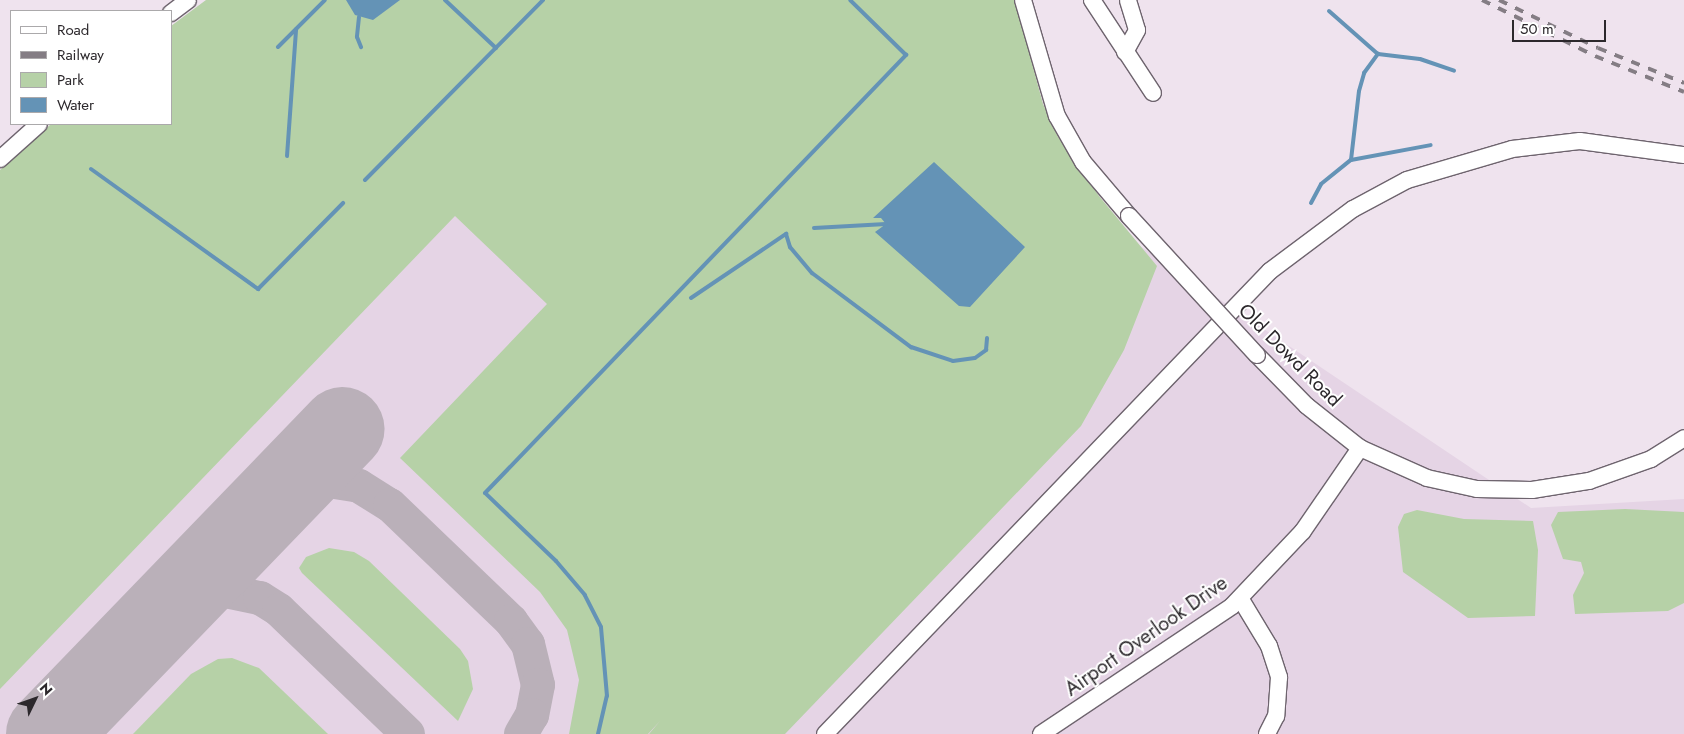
<!DOCTYPE html>
<style>
body{margin:0}
#map{position:relative;width:1684px;height:734px;overflow:hidden;background:#efe3ee;font-family:Jost,sans-serif}
div>[style]{position:absolute}
.built>*{inset:0;background:#e5d4e5}
.green>*{inset:0;background:#b6d1a7}
.water>*{inset:0;background:#6493b6}
.stream>*{height:4px;margin:-2px;padding:0 2px;transform-origin:2px;border-radius:2px;background:#6493b6}
.taxiway>*{height:34px;margin:-17px;padding:0 17px;transform-origin:17px;border-radius:17px;background:#bab0b9}
.runway>*{height:84px;margin:-42px;padding:0 42px;transform-origin:42px;border-radius:42px;background:#bab0b9}
.roads{filter:drop-shadow(1px 0 #6e646e) drop-shadow(-1px 0 #6e646e) drop-shadow(0 1px #6e646e) drop-shadow(0 -1px #6e646e)}
.minor>*{height:16px;margin:-8px;padding:0 8px;transform-origin:8px;border-radius:8px;background:#fff}
.rail>*{height:4px;margin-top:-2px;transform-origin:0;background:repeating-linear-gradient(90deg,#847d84 0 9px,transparent 0 18px)}
.bridges{filter:drop-shadow(1px 0 #6e646e) drop-shadow(-1px 0 #6e646e) drop-shadow(0 1px #6e646e) drop-shadow(0 -1px #6e646e)}
.minor-bridge>*{height:16px;margin:-8px;padding:0 8px;transform-origin:8px;border-radius:8px;background:#fff}
span{translate:-50% -50%;white-space:nowrap;text-align:center;line-height:1.15;-webkit-text-stroke:4px #fff;paint-order:stroke}
.street-label{font-size:20px;color:#2c282c}
.legend{position:absolute;left:10px;top:10px;width:162px;height:115px;box-sizing:border-box;background:#fff;border:1px solid #aba9ab;margin:0;padding:6px 9px;list-style:none;font-size:15px;color:#2c282c}
.legend li{display:flex;align-items:center;gap:10px;height:25px}
.legend b{width:25px;border:1px solid #aba9ab}
.north{position:absolute;left:10px;top:674px;width:50px;height:50px;-webkit-text-stroke:4px #fff;paint-order:stroke;rotate:48deg;font-size:14px;font-weight:700;line-height:20px;text-align:center;color:#2c282c}
.north::after{content:'';display:block;margin:auto;width:18px;height:22px;background:#2c282c;clip-path:polygon(50% 0,100% 100%,50% 72%,0 100%)}
.scale{position:absolute;left:1512px;top:20px;width:94px;height:22px;box-sizing:border-box;border:2px solid #2c282c;border-top:0;padding-left:6px;font-size:15px;line-height:18px;white-space:nowrap;color:#2c282c;-webkit-text-stroke:4px #fff;paint-order:stroke}
</style>
<div id="map">
<div class="built">
<i style="clip-path:polygon(1008px 0,1116px 230px,1531px 508px,1684px 499px,1684px 734px,0 734px,0 184px,171px 124px)"></i>
</div>
<div class="green">
<i style="clip-path:polygon(206px 0,1015px 0,1043px 104px,1058px 137px,1099px 196px,1157px 266px,1124px 350px,1081px 426px,785px 734px,649px 734px,660px 721px,648px 734px,569px 734px,579px 680px,567px 630px,540px 592px,400px 458px,547px 304px,455px 216px,0 689px,0 170px,51px 124px,171px 124px,171px 26px)"></i>
<i style="clip-path:polygon(1625px 509px,1684px 512px,1684px 603px,1668px 611px,1575px 614px,1573px 595px,1584px 573px,1581px 562px,1563px 559px,1551px 525px,1558px 512px)"></i>
<i style="clip-path:polygon(1417px 510px,1464px 519px,1533px 521px,1538px 550px,1535px 616px,1468px 618px,1403px 572px,1398px 527px,1404px 514px)"></i>
<i style="clip-path:polygon(329px 548px,354px 552px,369px 561px,460px 649px,468px 661px,473px 689px,458px 721px,302px 573px,299px 568px,306px 557px)"></i>
<i style="clip-path:polygon(232px 658px,259px 668px,328px 734px,133px 734px,191px 674px,218px 659px)"></i>
</div>
<div class="water">
<i style="clip-path:polygon(346px 0,400px 0,373px 20px,355px 15px)"></i>
<i style="clip-path:polygon(934px 162px,1025px 247px,970px 307px,959px 306px,875px 232px,886px 224px,881px 218px,873px 218px)"></i>
</div>
<div class="stream">
<i style="left:445px;top:0;width:70px;rotate:43.3deg"></i>
<i style="left:1329px;top:11px;width:65px;rotate:41.3deg"></i>
<i style="left:1378px;top:54px;width:42px;rotate:6.8deg"></i>
<i style="left:1420px;top:59px;width:36px;rotate:19deg"></i>
<i style="left:359px;top:17px;width:20px;rotate:96deg"></i>
<i style="left:357px;top:37px;width:11px;rotate:68deg"></i>
<i style="left:278px;top:47px;width:66px;rotate:-45deg"></i>
<i style="left:287px;top:156px;width:127px;rotate:-85.9deg"></i>
<i style="left:1351px;top:160px;width:81px;rotate:-10.6deg"></i>
<i style="left:91px;top:169px;width:206px;rotate:35.7deg"></i>
<i style="left:258px;top:289px;width:121px;rotate:-45.3deg"></i>
<i style="left:365px;top:180px;width:253px;rotate:-45.3deg"></i>
<i style="left:1311px;top:203px;width:21px;rotate:-62deg"></i>
<i style="left:1321px;top:184px;width:38px;rotate:-39deg"></i>
<i style="left:1351px;top:160px;width:69px;rotate:-83.4deg"></i>
<i style="left:1359px;top:91px;width:19px;rotate:-74deg"></i>
<i style="left:1364px;top:73px;width:24px;rotate:-54deg"></i>
<i style="left:814px;top:228px;width:72px;rotate:-3.2deg"></i>
<i style="left:691px;top:298px;width:115px;rotate:-34deg"></i>
<i style="left:786px;top:234px;width:14px;rotate:73deg"></i>
<i style="left:790px;top:247px;width:34px;rotate:50deg"></i>
<i style="left:812px;top:273px;width:124px;rotate:36.8deg"></i>
<i style="left:911px;top:347px;width:44px;rotate:18.4deg"></i>
<i style="left:953px;top:361px;width:22px;rotate:-8deg"></i>
<i style="left:975px;top:358px;width:14px;rotate:-36deg"></i>
<i style="left:986px;top:350px;width:12px;rotate:-85deg"></i>
<i style="left:598px;top:734px;width:39px;rotate:-77deg"></i>
<i style="left:607px;top:696px;width:69px;rotate:-95deg"></i>
<i style="left:601px;top:627px;width:36px;rotate:-117deg"></i>
<i style="left:585px;top:595px;width:45px;rotate:-130.5deg"></i>
<i style="left:556px;top:561px;width:98px;rotate:-136.2deg"></i>
<i style="left:485px;top:493px;width:608px;rotate:-46.13deg"></i>
<i style="left:906px;top:55px;width:78px;rotate:-135.5deg"></i>
</div>
<div class="taxiway">
<i style="left:272px;top:501px;width:29px;rotate:-34deg"></i>
<i style="left:296px;top:485px;width:26px;rotate:-11deg"></i>
<i style="left:322px;top:480px;width:37px;rotate:9deg"></i>
<i style="left:359px;top:486px;width:36px;rotate:32deg"></i>
<i style="left:390px;top:505px;width:168px;rotate:43.8deg"></i>
<i style="left:511px;top:621px;width:29px;rotate:54deg"></i>
<i style="left:528px;top:644px;width:42px;rotate:76.3deg"></i>
<i style="left:538px;top:685px;width:31px;rotate:101deg"></i>
<i style="left:532px;top:715px;width:22px;rotate:120deg"></i>
<i style="left:152px;top:626px;width:55px;rotate:-34.6deg"></i>
<i style="left:197px;top:595px;width:29px;rotate:-8deg"></i>
<i style="left:226px;top:591px;width:35px;rotate:12deg"></i>
<i style="left:260px;top:598px;width:22px;rotate:32deg"></i>
<i style="left:279px;top:610px;width:179px;rotate:43.9deg"></i>
</div>
<div class="runway">
<i style="left:48px;top:734px;width:424px;rotate:-46deg"></i>
</div>
<div class="roads">
<div class="minor">
<i style="left:1023px;top:0;width:121px;rotate:73.7deg"></i>
<i style="left:1057px;top:116px;width:53px;rotate:60.5deg"></i>
<i style="left:1083px;top:162px;width:71px;rotate:49.6deg"></i>
<i style="left:1092px;top:0;width:111px;rotate:56.7deg"></i>
<i style="left:171px;top:13px;width:21px;rotate:-37deg"></i>
<i style="left:1125px;top:52px;width:25px;rotate:-61deg"></i>
<i style="left:1137px;top:30px;width:31px;rotate:-107deg"></i>
<i style="left:0;top:159px;width:52px;rotate:-41.9deg"></i>
<i style="left:1257px;top:355px;width:71px;rotate:45.6deg"></i>
<i style="left:1307px;top:406px;width:68px;rotate:38.4deg"></i>
<i style="left:1360px;top:448px;width:73px;rotate:24.1deg"></i>
<i style="left:1427px;top:478px;width:51px;rotate:12.4deg"></i>
<i style="left:1477px;top:489px;width:55px;rotate:1deg"></i>
<i style="left:1532px;top:490px;width:58px;rotate:-9deg"></i>
<i style="left:1589px;top:481px;width:66px;rotate:-19.5deg"></i>
<i style="left:1651px;top:459px;width:39px;rotate:-32deg"></i>
<i style="left:1240px;top:598px;width:56px;rotate:58.9deg"></i>
<i style="left:1269px;top:646px;width:33px;rotate:72deg"></i>
<i style="left:1279px;top:677px;width:39px;rotate:94deg"></i>
<i style="left:1276px;top:716px;width:20px;rotate:117deg"></i>
<i style="left:825px;top:734px;width:642px;rotate:-46.14deg"></i>
<i style="left:1270px;top:271px;width:104px;rotate:-36.8deg"></i>
<i style="left:1353px;top:209px;width:61px;rotate:-28.2deg"></i>
<i style="left:1407px;top:180px;width:109px;rotate:-16.4deg"></i>
<i style="left:1512px;top:149px;width:68px;rotate:-6.7deg"></i>
<i style="left:1580px;top:141px;width:105px;rotate:7.7deg"></i>
<i style="left:1041px;top:734px;width:230px;rotate:-33.8deg"></i>
<i style="left:1232px;top:606px;width:103px;rotate:-46.6deg"></i>
<i style="left:1303px;top:531px;width:101px;rotate:-55.5deg"></i>
</div>
</div>
<div class="rail">
<i style="left:1482px;top:0;width:126px;rotate:26.4deg"></i>
<i style="left:1595px;top:56px;width:96px;rotate:22deg"></i>
<i style="left:1499px;top:0;width:110px;rotate:25.9deg"></i>
<i style="left:1598px;top:48px;width:93px;rotate:22.1deg"></i>
</div>
<div class="bridges">
<div class="minor-bridge">
<i style="left:1129px;top:216px;width:189px;rotate:47.4deg"></i>
</div>
</div>
<div class="street-label">
<span style="left:1290px;top:355px;rotate:45deg">Old Dowd Road</span>
<span style="left:1146px;top:636px;rotate:-35deg">Airport Overlook Drive</span>
</div>
<ul class="legend">
<li><b style="height:6px;background:#fff"></b>Road</li>
<li><b style="height:6px;background:#847d84"></b>Railway</li>
<li><b style="height:14px;background:#b6d1a7"></b>Park</li>
<li><b style="height:14px;background:#6493b6"></b>Water</li>
</ul>
<div class="north">N</div>
<div class="scale">50 m</div>
</div>
